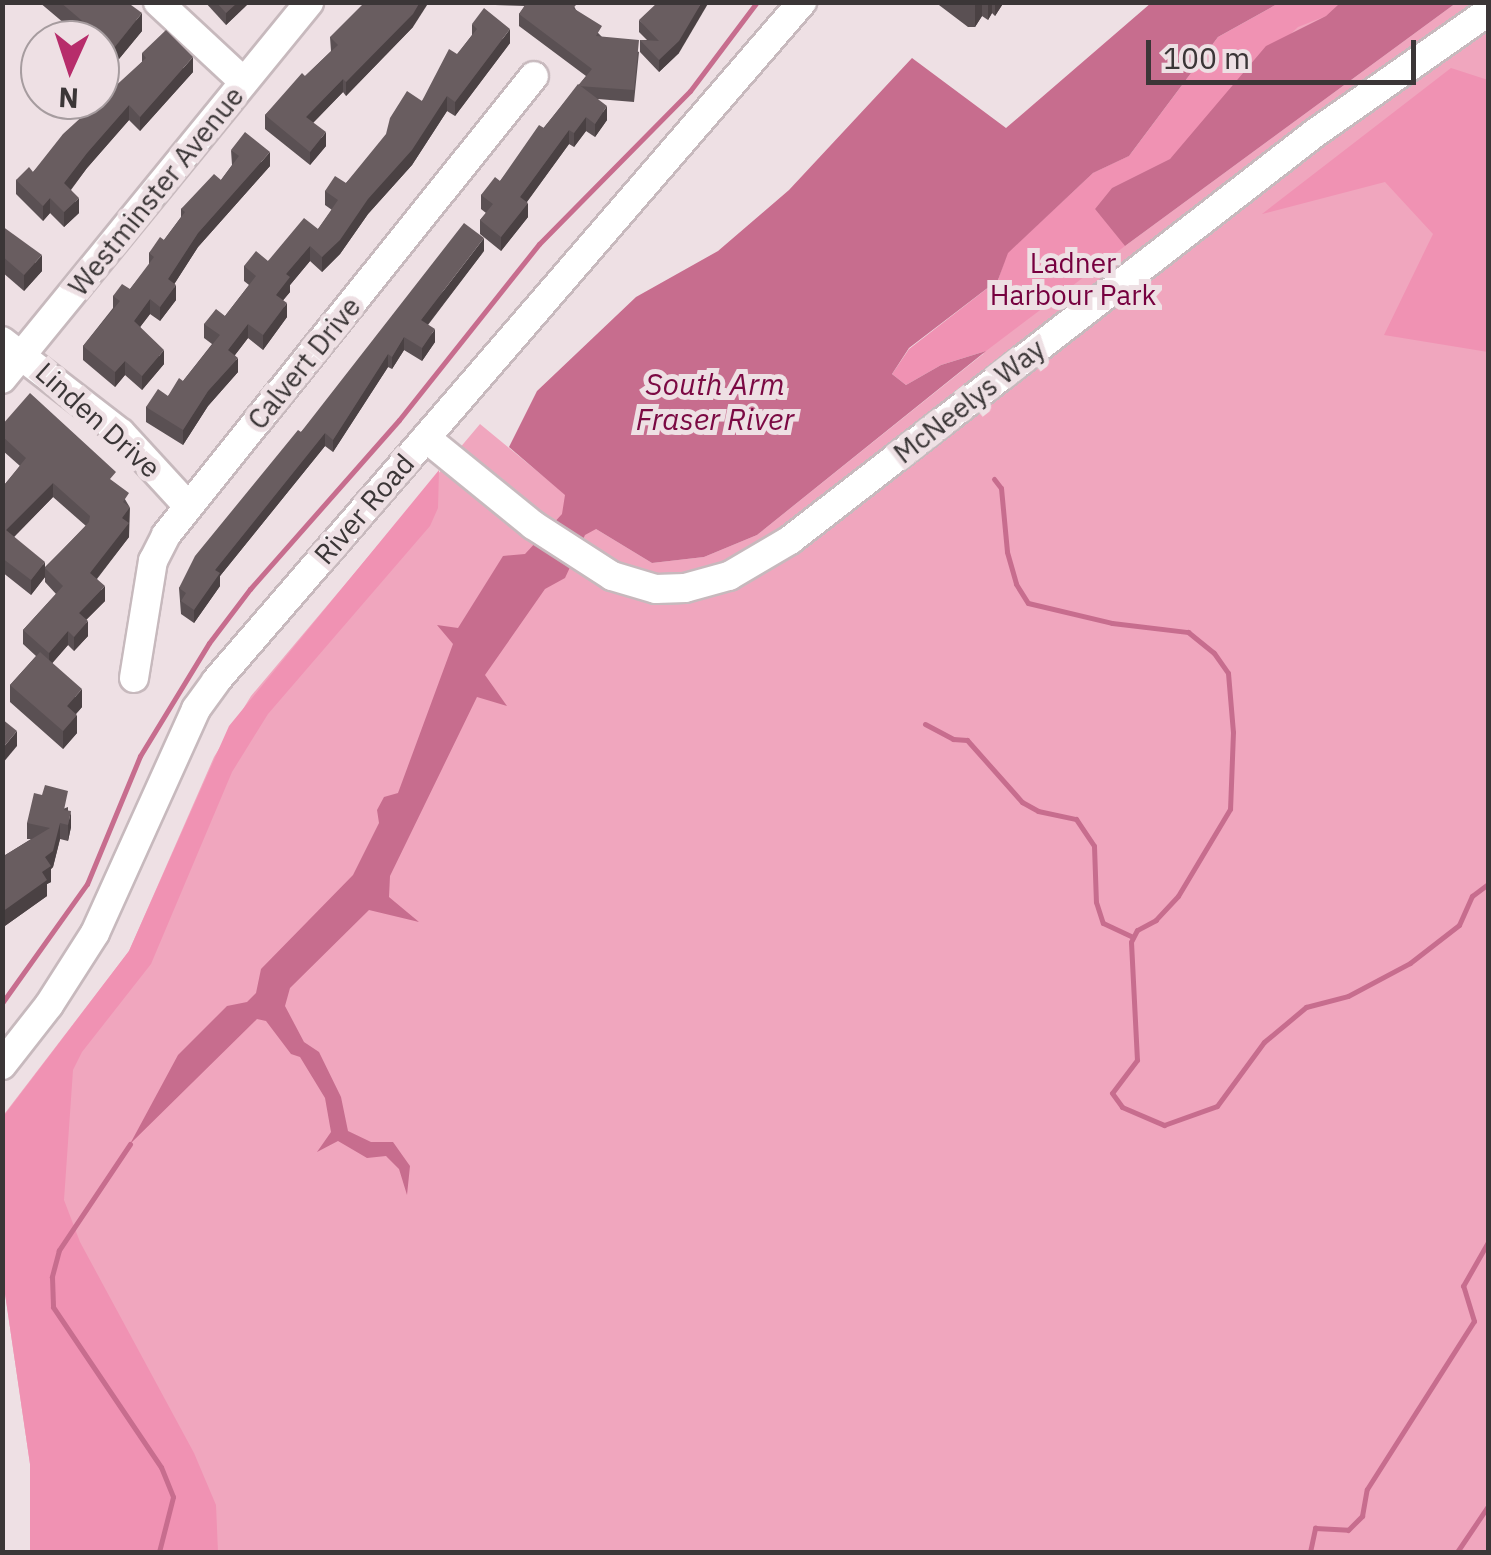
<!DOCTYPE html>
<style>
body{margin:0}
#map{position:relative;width:1491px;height:1555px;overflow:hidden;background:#eee0e4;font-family:"IBM Plex Sans",sans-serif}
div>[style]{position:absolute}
.green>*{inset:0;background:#f0a6be}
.forest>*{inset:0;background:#f092b3}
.water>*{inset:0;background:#c76d8e}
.stream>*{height:5px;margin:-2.5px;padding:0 2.5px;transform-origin:2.5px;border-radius:2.5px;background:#c76d8e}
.roads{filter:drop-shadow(2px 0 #c7b9bd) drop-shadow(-2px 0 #c7b9bd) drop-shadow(0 2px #c7b9bd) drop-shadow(0 -2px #c7b9bd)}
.minor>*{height:28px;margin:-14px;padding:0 14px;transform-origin:14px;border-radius:14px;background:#fff}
.wall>*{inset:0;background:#5a5053}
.shaded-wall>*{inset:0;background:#4a4143}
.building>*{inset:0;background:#695d60}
span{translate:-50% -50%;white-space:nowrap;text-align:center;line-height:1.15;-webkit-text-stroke:10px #eee0e4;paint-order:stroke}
.street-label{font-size:28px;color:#3b3637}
.park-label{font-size:28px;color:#76013f}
.water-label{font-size:30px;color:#7b0943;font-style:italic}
.frame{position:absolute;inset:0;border:5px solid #3b3637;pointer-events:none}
.north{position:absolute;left:20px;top:20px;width:100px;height:100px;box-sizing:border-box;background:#eee0e4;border:2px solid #a69c9f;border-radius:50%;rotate:183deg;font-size:28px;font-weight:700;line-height:40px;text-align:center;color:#3b3637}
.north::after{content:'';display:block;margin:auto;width:35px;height:45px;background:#b72d6b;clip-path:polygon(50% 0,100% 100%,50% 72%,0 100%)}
.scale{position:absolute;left:1146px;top:40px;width:270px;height:45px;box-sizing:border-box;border:5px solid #3b3637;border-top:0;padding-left:12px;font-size:30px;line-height:35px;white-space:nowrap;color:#3b3637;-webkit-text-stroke:8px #eee0e4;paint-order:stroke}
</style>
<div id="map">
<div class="green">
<i style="clip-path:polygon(1279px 3px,1340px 3px,1125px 246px,1456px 3px,1488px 3px,1488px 1552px,30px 1552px,30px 1464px,3px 1280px,2px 1117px,129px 951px,214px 757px,251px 696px,480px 424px,566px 495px,596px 529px,652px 563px,704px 557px,757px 535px,983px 354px,1058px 209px,1093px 173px,1129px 156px)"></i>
</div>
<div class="forest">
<i style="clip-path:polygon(1279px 3px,1340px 3px,1326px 16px,1298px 27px,1233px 89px,1170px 159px,1112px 188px,1095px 209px,1125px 246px,986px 351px,941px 365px,906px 385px,892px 374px,909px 349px,998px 280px,1007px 253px,1093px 173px,1129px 156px,1218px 37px)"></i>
<i style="clip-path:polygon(1451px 68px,1488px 80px,1488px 352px,1384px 335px,1433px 234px,1385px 182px,1262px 214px)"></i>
<i style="clip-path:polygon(439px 470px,438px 508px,430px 526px,268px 714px,232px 772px,151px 964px,82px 1052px,73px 1070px,64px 1200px,80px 1242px,194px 1453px,216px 1505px,218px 1552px,30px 1552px,30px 1464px,3px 1280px,3px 1117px,129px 951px,229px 726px)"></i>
</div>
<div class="water">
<i style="clip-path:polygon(1151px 3px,1279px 3px,1218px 37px,1129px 156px,1093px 173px,1008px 253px,998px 280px,909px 348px,892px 374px,906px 385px,941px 365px,986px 351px,757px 535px,704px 557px,652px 563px,596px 529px,585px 535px,565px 578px,545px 589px,485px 675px,507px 706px,477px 697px,390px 876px,389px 897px,419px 922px,369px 910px,290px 988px,285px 1006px,304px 1042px,319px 1052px,341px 1097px,348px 1131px,371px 1142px,393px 1142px,410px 1166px,407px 1195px,399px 1169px,386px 1156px,367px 1158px,338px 1141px,317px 1152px,331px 1132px,325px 1098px,300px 1057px,291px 1054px,266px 1021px,257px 1019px,130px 1144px,178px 1055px,227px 1006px,247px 1002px,256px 993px,261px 969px,353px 875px,379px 823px,377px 810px,384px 797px,398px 793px,453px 644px,437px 625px,458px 628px,503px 556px,525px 554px,562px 514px,565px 495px,509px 447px,537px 391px,636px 297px,718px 251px,789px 190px,912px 58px,1006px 128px)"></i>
<i style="clip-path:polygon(1340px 3px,1456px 3px,1125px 246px,1095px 209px,1112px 188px,1170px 159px,1266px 46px,1326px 16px)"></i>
</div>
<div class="stream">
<i style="left:994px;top:479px;width:11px;rotate:52deg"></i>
<i style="left:1001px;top:488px;width:64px;rotate:84.6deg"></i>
<i style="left:1007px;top:552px;width:33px;rotate:74deg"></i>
<i style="left:1016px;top:584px;width:22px;rotate:58deg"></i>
<i style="left:1028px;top:603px;width:86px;rotate:13.4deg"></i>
<i style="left:1112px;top:623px;width:77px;rotate:6.8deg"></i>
<i style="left:1188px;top:632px;width:33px;rotate:39deg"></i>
<i style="left:1214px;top:653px;width:24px;rotate:55deg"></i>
<i style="left:1228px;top:673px;width:59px;rotate:85.2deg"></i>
<i style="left:1233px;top:732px;width:77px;rotate:92.2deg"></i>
<i style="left:1230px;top:809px;width:101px;rotate:120.9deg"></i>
<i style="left:1178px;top:896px;width:33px;rotate:133deg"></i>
<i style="left:1156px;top:920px;width:21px;rotate:152deg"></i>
<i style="left:1137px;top:930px;width:13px;rotate:117deg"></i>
<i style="left:1131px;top:942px;width:118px;rotate:87.1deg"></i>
<i style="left:1137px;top:1060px;width:41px;rotate:127.1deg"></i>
<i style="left:1112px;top:1093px;width:17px;rotate:54deg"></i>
<i style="left:1122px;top:1107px;width:46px;rotate:23.2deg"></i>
<i style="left:1164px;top:1125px;width:56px;rotate:-19.7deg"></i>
<i style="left:1217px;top:1106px;width:79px;rotate:-53.7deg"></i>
<i style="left:1264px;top:1042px;width:55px;rotate:-39.8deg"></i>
<i style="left:1306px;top:1007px;width:43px;rotate:-14.7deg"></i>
<i style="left:1348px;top:996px;width:70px;rotate:-28deg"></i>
<i style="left:1410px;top:963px;width:62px;rotate:-37.8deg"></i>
<i style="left:1459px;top:925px;width:32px;rotate:-66deg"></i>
<i style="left:1472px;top:896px;width:20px;rotate:-37deg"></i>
<i style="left:925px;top:724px;width:32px;rotate:28deg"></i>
<i style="left:953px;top:739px;width:14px;rotate:4deg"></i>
<i style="left:967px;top:740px;width:83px;rotate:48.4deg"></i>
<i style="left:1022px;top:802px;width:18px;rotate:29deg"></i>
<i style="left:1038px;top:811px;width:39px;rotate:12deg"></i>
<i style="left:1076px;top:819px;width:32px;rotate:56deg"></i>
<i style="left:1094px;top:846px;width:56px;rotate:88deg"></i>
<i style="left:1096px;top:902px;width:22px;rotate:72deg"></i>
<i style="left:1103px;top:923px;width:33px;rotate:25deg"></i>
<i style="left:2px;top:1003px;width:146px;rotate:-54.5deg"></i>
<i style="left:87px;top:884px;width:139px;rotate:-67.5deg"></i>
<i style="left:140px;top:756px;width:132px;rotate:-58.6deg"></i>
<i style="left:209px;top:643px;width:68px;rotate:-52.8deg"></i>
<i style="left:250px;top:589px;width:225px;rotate:-48.6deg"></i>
<i style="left:399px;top:420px;width:225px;rotate:-51.5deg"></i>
<i style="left:539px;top:244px;width:215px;rotate:-45.4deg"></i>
<i style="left:690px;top:91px;width:111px;rotate:-53deg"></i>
<i style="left:130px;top:1144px;width:128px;rotate:123.8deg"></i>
<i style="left:59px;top:1250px;width:28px;rotate:105deg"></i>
<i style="left:52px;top:1277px;width:30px;rotate:88deg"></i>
<i style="left:53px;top:1307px;width:193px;rotate:56deg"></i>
<i style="left:161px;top:1467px;width:32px;rotate:68deg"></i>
<i style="left:173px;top:1497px;width:57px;rotate:104.3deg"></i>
<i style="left:1310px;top:1552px;width:25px;rotate:-78deg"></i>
<i style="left:1315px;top:1528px;width:33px;rotate:3deg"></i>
<i style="left:1348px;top:1530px;width:20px;rotate:-45deg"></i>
<i style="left:1362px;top:1516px;width:27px;rotate:-80deg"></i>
<i style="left:1367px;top:1489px;width:199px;rotate:-57.5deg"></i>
<i style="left:1474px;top:1321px;width:37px;rotate:-107deg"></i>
<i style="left:1463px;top:1286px;width:51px;rotate:-60.4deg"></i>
<i style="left:1457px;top:1552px;width:55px;rotate:-56deg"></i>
</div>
<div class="roads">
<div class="minor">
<i style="left:158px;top:2px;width:117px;rotate:42.9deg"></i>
<i style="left:2px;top:341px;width:150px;rotate:37.7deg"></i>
<i style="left:121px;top:433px;width:98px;rotate:47.5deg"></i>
<i style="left:2px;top:379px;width:486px;rotate:-50.8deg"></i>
<i style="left:426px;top:438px;width:138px;rotate:39.1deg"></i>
<i style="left:533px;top:525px;width:94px;rotate:32.8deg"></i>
<i style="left:612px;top:576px;width:46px;rotate:16.5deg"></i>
<i style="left:656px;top:589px;width:29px;rotate:-2deg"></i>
<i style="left:685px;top:588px;width:46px;rotate:-15.3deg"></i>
<i style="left:729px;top:576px;width:71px;rotate:-30.5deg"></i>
<i style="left:790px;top:540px;width:664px;rotate:-37.78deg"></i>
<i style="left:1315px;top:133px;width:211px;rotate:-35deg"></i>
<i style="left:134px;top:678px;width:119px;rotate:-80.8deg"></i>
<i style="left:153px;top:561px;width:29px;rotate:-63deg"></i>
<i style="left:166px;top:535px;width:588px;rotate:-51.28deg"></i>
<i style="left:2px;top:1065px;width:76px;rotate:-51.9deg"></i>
<i style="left:49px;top:1005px;width:85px;rotate:-57.4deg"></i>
<i style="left:95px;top:933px;width:246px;rotate:-65.7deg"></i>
<i style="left:196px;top:709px;width:34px;rotate:-54deg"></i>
<i style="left:216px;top:681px;width:897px;rotate:-49.2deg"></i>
</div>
</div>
<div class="wall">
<i style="clip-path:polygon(39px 2px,127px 2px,142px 31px,114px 65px,100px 54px,100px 40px,84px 40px)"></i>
<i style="clip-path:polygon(205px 2px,250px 2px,226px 25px)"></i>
<i style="clip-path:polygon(495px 2px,572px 2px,576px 10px,602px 37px,639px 52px,634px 102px,598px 99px,607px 120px,595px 137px,586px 131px,574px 147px,569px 144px,527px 202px,528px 217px,501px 251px,480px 234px,480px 220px,486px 213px,481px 209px,481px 195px,500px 181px,586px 76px,519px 26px,519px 14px,525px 6px,495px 5px)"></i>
<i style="clip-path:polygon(935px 2px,1004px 2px,995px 16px,992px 13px,988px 20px,982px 16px,975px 27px,968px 27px)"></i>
<i style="clip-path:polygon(639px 20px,679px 53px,659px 72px,640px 52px,640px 40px,647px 40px,639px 32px)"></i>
<i style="clip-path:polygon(472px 24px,510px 43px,455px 116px,447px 111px,412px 165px,368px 214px,340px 254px,322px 272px,310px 261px,290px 285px,290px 292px,283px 300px,287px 317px,263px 350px,248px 338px,235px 355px,238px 372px,208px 406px,183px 445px,146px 422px,146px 407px,168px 396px,183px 381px,212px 344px,204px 338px,204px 324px,225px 316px,249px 285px,244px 281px,244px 266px,268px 261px,318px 229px,332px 210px,325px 205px,325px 191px,346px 183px,422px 101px,472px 35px)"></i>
<i style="clip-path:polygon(413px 27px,346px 96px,343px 92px,313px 123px,326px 146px,310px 165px,265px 129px,265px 115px,331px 51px,330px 37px)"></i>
<i style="clip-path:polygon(142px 53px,193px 72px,140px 131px,129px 120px,87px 168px,71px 190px,79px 213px,64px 227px,50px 213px,43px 221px,16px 194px,16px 180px,33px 172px,142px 62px)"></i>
<i style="clip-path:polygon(231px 150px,270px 166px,198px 247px,174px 284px,176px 300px,160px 321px,150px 314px,140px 327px,164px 364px,142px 390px,125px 375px,115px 387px,83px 360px,83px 346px,113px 308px,113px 296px,130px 289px,149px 265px,149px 253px,164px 240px,181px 217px,181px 209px,221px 180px,232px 165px)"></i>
<i style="clip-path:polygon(2px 226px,42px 271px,24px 291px,2px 272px)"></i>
<i style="clip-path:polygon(484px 251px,428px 325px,435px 342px,422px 361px,404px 350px,392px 369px,388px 367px,333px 452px,325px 446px,220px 576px,220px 586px,194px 623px,181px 614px,179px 588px,301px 432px)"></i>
<i style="clip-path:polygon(evenodd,2px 425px,116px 484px,129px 506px,129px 537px,97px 579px,105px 601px,86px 620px,88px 636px,74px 651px,68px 645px,52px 663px,82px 707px,76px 714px,77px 733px,63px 749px,10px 702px,10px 685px,36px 656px,23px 644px,23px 630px,56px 594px,45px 582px,45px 577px,31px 595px,2px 572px,2px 481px,5px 484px,20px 466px,2px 450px,2px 425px,53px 497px,86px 526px,45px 567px,14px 537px,53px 497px)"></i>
<i style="clip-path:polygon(68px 807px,68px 810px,71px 827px,68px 841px,60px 839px,53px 867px,51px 869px,51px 882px,47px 884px,47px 896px,2px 928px,2px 857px,31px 839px,27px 839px,27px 823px)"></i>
</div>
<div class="shaded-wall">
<i style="clip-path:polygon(238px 2px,250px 2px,226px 25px,226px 13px)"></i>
<i style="clip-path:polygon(420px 2px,429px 2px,413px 27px,346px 96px,346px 82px)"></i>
<i style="clip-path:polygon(702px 2px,709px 2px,679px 53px,659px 72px,659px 60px)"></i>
<i style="clip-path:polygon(975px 2px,982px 2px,982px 16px,975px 27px)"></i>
<i style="clip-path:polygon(988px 2px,992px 2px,992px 13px,988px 20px)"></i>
<i style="clip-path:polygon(995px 2px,1004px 2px,995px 16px)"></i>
<i style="clip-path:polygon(142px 13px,142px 31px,114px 65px,114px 48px)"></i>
<i style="clip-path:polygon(510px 29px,510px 43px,455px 116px,455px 102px)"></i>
<i style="clip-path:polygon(193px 57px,193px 72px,140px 131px,140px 117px)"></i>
<i style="clip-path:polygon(343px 79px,343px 92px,306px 130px,306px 117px)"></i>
<i style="clip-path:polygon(447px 96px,447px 111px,412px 165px,368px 214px,340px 254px,322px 272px,322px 257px)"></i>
<i style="clip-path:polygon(129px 105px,129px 120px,87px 168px,64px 198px,64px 183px,87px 153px)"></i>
<i style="clip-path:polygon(607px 106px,607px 120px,595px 137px,595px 124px)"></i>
<i style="clip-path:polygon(586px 117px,586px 131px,574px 147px,574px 133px)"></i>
<i style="clip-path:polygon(569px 130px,569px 144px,520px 211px,520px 197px)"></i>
<i style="clip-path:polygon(326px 132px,326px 146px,310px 165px,310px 152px)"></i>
<i style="clip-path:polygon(270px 152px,270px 166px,198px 247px,168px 294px,168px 279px,198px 233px)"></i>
<i style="clip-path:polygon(50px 198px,50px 213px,43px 221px,43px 206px)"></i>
<i style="clip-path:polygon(79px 198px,79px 213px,64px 227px,64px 212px)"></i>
<i style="clip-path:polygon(528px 203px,528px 217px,501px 251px,501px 237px)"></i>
<i style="clip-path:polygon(484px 238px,484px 251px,421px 333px,421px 320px)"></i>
<i style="clip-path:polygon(310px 246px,310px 261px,290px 285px,290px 292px,276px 309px,276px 295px,286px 274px)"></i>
<i style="clip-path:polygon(42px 255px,42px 271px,24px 291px,24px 275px)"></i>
<i style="clip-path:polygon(176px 285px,176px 300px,160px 321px,160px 307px)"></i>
<i style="clip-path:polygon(150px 299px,150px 314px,134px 335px,134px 321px)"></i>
<i style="clip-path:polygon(287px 303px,287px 317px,263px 350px,263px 335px)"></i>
<i style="clip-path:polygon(248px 324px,248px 338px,228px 364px,228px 350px)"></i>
<i style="clip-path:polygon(435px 329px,435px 342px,422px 361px,422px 348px)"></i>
<i style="clip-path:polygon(404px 337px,404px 350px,392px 369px,392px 357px)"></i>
<i style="clip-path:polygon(164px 350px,164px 364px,142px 390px,142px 376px)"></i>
<i style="clip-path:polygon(388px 354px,388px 367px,333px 452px,333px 440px)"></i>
<i style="clip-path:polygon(238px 358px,238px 372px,208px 406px,183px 445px,183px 430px,208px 391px)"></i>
<i style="clip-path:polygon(125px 361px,125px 375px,115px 387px,115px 372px)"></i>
<i style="clip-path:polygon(325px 433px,325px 446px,220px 576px,220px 586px,194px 623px,194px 610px,215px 570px)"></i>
<i style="clip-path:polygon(53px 483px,53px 497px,6px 545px,6px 530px)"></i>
<i style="clip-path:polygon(130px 507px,129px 537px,90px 587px,90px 573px,122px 518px)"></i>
<i style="clip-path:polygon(45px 562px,45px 577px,31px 595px,31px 580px)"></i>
<i style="clip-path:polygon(105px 586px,105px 601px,79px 627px,79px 613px)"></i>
<i style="clip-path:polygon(88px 621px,88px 636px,74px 651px,74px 637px)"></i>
<i style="clip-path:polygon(68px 631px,68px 645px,49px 667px,49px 653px)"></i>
<i style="clip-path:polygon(82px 689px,82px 707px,67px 724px,67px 706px)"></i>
<i style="clip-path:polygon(77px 715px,77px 733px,63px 749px,63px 731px)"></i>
<i style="clip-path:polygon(17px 731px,17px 746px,2px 764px,2px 749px)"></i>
<i style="clip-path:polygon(71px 811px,71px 827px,68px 841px,68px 825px)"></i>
<i style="clip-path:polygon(60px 823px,60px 839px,53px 867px,51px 869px,51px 882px,47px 884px,47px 896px,2px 928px,2px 912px,45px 857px)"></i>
</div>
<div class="building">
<i style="clip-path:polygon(60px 2px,127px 2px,142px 13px,114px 48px)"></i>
<i style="clip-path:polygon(216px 2px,238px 2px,226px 13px)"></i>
<i style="clip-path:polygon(365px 2px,420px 2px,413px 14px,346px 82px,343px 79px,306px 117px,326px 132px,310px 152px,265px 115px,302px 73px,305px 76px,338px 45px,330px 37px)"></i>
<i style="clip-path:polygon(527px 2px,572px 2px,576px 5px,573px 8px,602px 26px,596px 36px,639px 40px,634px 90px,578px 86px,592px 69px,519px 14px)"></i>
<i style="clip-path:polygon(658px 2px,702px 2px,679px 41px,659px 60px,640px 40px,659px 41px,639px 20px)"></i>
<i style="clip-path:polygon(484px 8px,510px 29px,455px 102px,447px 96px,412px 150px,368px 199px,340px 240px,322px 257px,310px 246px,286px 274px,290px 277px,276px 295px,287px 303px,263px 335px,248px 324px,228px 350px,238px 358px,208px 391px,183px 430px,146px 407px,158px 389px,168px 396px,179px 378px,183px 381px,220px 335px,204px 324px,216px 309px,225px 316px,256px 276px,244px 266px,256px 251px,268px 261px,304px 218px,318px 229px,338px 200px,325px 191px,335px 176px,346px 183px,386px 134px,390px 118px,407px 91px,422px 101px,449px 49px,457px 54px,477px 29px,472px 24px)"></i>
<i style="clip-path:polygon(166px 30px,193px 57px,140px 117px,129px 105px,87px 153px,64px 183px,79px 198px,64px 212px,50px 198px,43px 206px,16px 180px,29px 167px,33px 172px,63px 134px,146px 58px,142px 53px)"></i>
<i style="clip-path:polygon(578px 84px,607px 106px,595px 124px,586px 117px,574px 133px,569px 130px,520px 197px,528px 203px,501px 237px,480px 220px,493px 204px,481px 195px,495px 177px,500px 181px,539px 125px,544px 128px)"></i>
<i style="clip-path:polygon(245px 132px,270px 152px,198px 233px,168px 279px,176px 285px,160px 307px,150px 299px,134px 321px,164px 350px,142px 376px,125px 361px,115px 372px,83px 346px,120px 301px,113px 296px,122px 284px,130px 289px,154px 257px,149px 253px,160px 237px,164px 240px,185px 212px,181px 209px,214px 174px,221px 180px,239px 156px,231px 150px)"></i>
<i style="clip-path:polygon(464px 223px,484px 238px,421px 320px,435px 329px,422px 348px,404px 337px,392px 357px,388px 354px,333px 440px,325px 433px,215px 570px,220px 573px,194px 610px,181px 601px,186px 593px,179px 588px,195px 556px,298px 430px,301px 432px)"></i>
<i style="clip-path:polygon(2px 226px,42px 255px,24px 275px,2px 256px)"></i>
<i style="clip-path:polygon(30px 393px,116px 472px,110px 479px,129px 493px,123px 502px,130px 507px,122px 518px,129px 523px,90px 573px,105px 586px,79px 613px,88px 621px,74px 637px,68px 631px,49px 653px,23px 630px,63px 586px,45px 568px,89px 522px,90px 516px,53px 483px,6px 530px,45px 562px,31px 580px,2px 558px,2px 481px,5px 484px,26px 458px,2px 436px,2px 425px)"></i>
<i style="clip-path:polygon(40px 652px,82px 689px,67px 706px,77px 715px,63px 731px,10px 685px)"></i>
<i style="clip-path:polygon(2px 719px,17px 731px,2px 749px)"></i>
<i style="clip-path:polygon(45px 785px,68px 791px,64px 810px,71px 811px,68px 825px,60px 823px,53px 851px,45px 857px,51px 866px,42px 872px,47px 880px,2px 912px,2px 857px,50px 828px,27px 823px,34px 793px,42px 795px)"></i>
</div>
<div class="street-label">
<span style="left:156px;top:191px;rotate:-51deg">Westminster Avenue</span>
<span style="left:304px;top:363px;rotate:-51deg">Calvert Drive</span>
<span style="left:969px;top:401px;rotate:-38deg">McNeelys Way</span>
<span style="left:98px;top:420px;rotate:42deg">Linden Drive</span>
<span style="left:364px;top:509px;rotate:-49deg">River Road</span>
</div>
<div class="park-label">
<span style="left:1073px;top:279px">Ladner<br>Harbour Park</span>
</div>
<div class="water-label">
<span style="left:715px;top:401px">South Arm<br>Fraser River</span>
</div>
<div class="frame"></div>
<div class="north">N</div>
<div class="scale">100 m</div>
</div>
